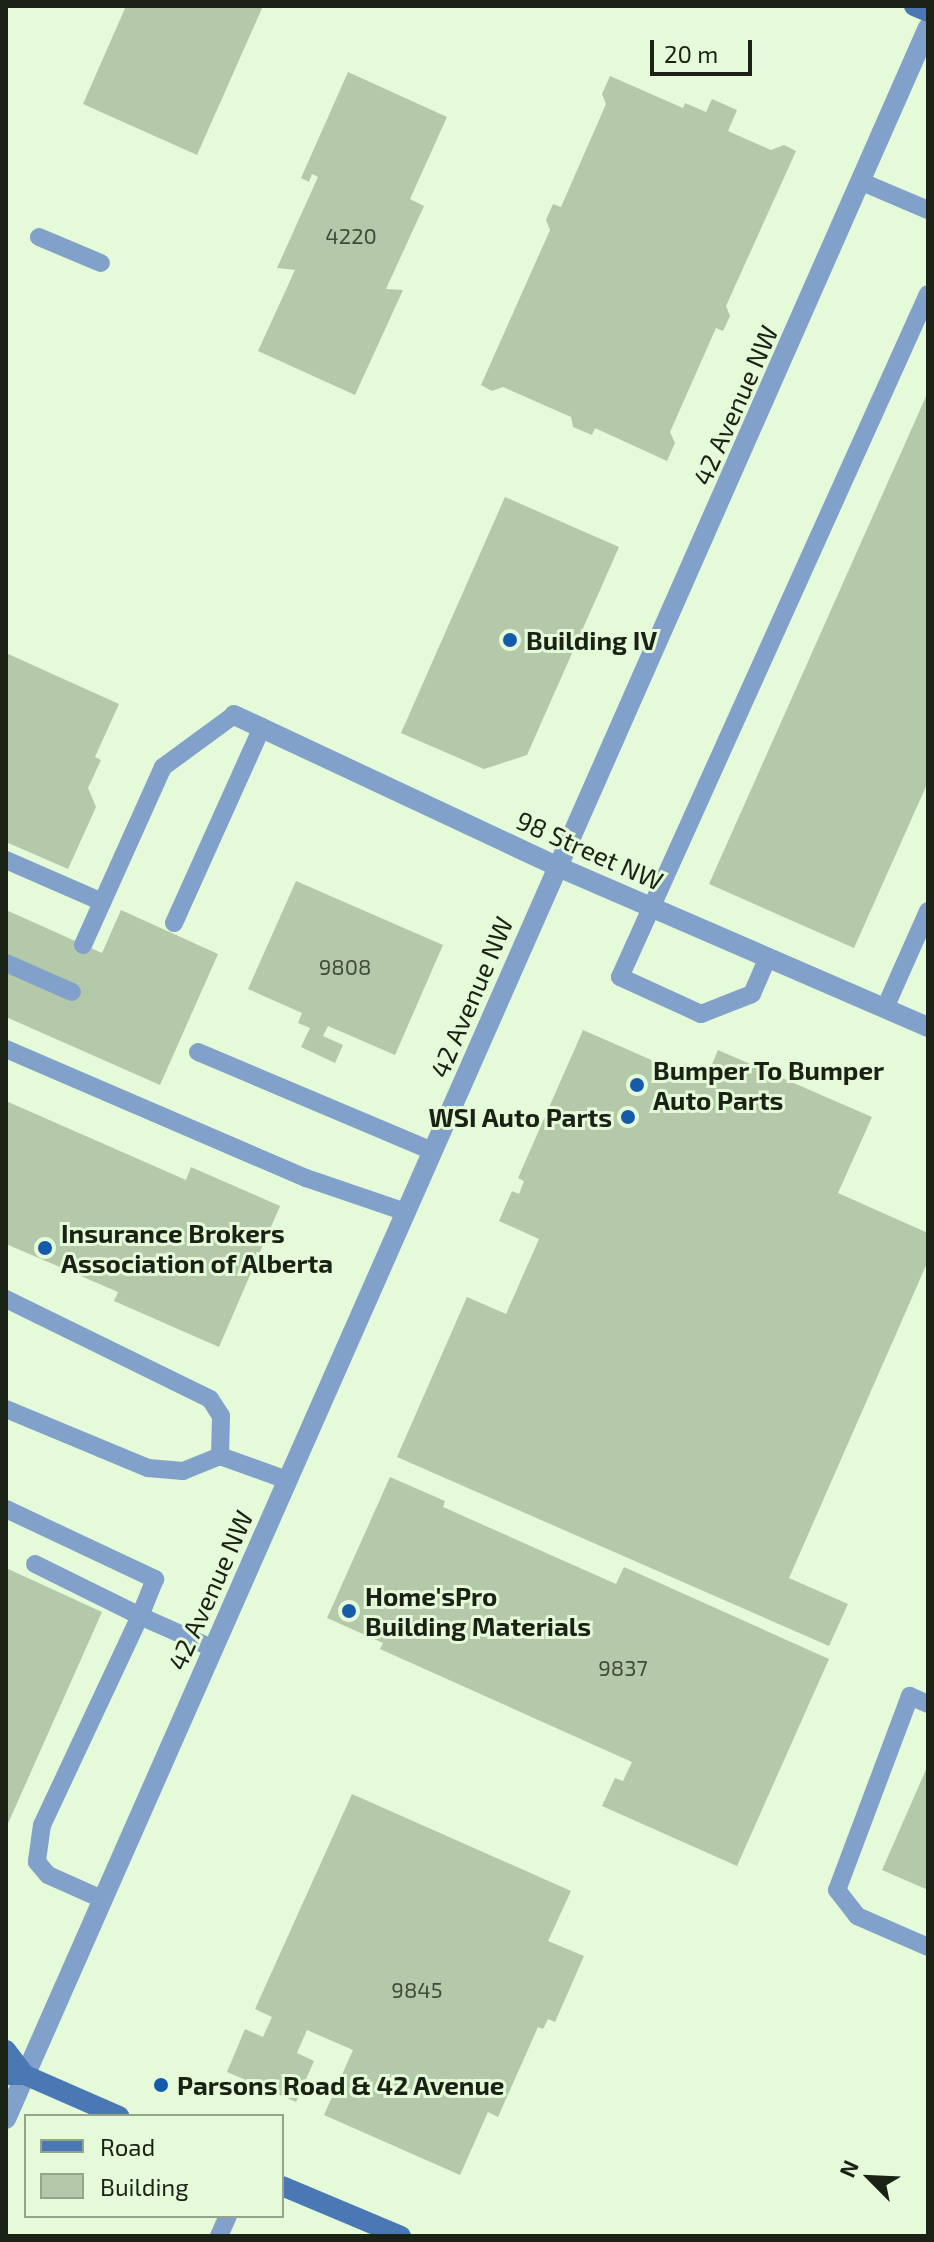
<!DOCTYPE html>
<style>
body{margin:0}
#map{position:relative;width:934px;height:2242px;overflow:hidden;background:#e4fad8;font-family:"Exo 2",sans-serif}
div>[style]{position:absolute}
.building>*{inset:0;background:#b4c9a9}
.lane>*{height:18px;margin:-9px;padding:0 9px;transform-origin:9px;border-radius:9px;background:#81a1ca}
.street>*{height:20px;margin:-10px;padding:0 10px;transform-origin:10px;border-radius:10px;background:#81a1ca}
.secondary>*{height:20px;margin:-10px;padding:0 10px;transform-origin:10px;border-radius:10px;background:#4a78b4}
.dots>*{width:22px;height:22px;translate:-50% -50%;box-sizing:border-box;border:4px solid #e4fad8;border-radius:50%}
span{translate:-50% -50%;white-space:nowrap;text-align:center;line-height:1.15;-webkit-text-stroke:6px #e4fad8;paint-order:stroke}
.number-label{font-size:22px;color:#404c3b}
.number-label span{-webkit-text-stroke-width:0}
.street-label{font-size:26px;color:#1a2216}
.poi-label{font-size:26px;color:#1a2216;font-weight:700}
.left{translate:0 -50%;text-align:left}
.right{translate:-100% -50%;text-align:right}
.frame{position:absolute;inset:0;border:8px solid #1a2216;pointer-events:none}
.legend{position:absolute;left:24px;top:2114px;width:260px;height:104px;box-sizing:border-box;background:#e4fad8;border:2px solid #93a48a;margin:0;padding:10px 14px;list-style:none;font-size:24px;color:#1a2216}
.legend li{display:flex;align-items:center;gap:16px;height:40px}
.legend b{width:40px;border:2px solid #93a48a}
.north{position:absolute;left:830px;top:2138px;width:80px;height:80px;-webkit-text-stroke:6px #e4fad8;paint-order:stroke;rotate:294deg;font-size:22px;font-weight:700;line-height:32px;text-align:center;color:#1a2216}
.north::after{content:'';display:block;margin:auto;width:28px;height:36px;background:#1a2216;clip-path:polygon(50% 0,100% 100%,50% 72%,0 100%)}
.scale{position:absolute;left:650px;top:40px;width:102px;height:36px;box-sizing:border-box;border:4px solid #1a2216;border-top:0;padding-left:10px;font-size:24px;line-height:28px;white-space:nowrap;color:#1a2216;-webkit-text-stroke:6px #e4fad8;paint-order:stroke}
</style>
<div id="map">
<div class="building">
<i style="clip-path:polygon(126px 6px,263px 6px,197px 155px,83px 104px)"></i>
<i style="clip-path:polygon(348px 72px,447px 117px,410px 199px,424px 206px,386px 289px,403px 290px,355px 395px,258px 351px,295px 270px,277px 268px,318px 177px,312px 174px,309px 182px,301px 178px)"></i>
<i style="clip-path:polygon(610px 76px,683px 108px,685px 103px,706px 112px,712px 99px,737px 110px,728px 131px,771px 150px,784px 145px,796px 151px,726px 306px,730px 316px,723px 331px,716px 328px,670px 432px,675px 443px,667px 461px,595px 428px,592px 435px,573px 427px,571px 417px,503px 387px,492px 391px,481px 385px,550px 230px,546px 220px,553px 204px,561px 207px,606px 104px,602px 94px)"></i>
<i style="clip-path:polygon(928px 392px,928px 782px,854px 948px,709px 884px)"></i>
<i style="clip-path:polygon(505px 497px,619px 547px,527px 755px,484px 769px,401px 733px)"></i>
<i style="clip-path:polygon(6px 653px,119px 704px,95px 757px,101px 760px,88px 788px,96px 807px,68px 869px,6px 842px)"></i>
<i style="clip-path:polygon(296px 881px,443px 945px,395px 1055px,328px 1026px,323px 1036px,343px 1045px,335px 1063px,301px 1047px,310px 1028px,298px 1023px,302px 1013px,248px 989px)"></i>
<i style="clip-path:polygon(6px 910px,102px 953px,121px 910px,218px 954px,160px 1085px,6px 1017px)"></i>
<i style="clip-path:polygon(583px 1030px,704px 1083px,718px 1050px,872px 1117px,838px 1193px,928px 1233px,928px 1261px,789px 1578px,848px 1604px,829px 1646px,397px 1457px,467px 1297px,506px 1314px,539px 1239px,499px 1221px,512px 1191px,519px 1194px,524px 1181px,518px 1178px)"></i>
<i style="clip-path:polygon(6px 1101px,186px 1180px,191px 1167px,280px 1206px,219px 1347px,114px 1301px,118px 1292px,6px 1244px)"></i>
<i style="clip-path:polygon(390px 1477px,445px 1501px,443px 1507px,616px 1584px,624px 1567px,829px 1659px,737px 1866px,602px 1806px,615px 1778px,623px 1781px,632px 1762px,380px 1649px,383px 1643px,327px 1618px)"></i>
<i style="clip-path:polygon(6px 1568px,102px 1612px,6px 1828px)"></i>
<i style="clip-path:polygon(928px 1765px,928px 1890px,882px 1870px)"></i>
<i style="clip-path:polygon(352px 1794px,571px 1891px,548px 1941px,584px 1956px,555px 2022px,548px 2019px,543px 2029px,538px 2027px,498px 2117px,488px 2112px,460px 2175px,324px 2115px,353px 2050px,307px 2030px,297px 2053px,314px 2061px,296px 2102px,227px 2072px,245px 2029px,263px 2037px,272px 2017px,255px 2009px)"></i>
</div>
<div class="lane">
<i style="left:862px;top:182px;width:72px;rotate:23deg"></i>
<i style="left:39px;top:237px;width:67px;rotate:22.8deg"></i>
<i style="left:6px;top:860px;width:105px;rotate:23.6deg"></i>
<i style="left:174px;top:923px;width:215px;rotate:-65.8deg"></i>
<i style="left:83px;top:945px;width:195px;rotate:-65.8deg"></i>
<i style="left:163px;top:767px;width:88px;rotate:-36.2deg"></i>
<i style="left:768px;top:957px;width:40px;rotate:113.4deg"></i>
<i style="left:752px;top:994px;width:55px;rotate:158.6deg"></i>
<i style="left:701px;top:1014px;width:89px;rotate:-155.4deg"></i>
<i style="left:620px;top:977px;width:749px;rotate:-65.73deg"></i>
<i style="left:6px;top:963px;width:72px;rotate:23.7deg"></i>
<i style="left:885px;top:1008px;width:106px;rotate:-66.1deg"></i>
<i style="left:6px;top:1049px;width:327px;rotate:23.3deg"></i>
<i style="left:306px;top:1178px;width:106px;rotate:18.8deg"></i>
<i style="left:198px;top:1052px;width:254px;rotate:22.9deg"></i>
<i style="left:6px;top:1299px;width:227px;rotate:26.1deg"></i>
<i style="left:210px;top:1399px;width:20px;rotate:57deg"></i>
<i style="left:221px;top:1416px;width:40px;rotate:91.4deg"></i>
<i style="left:220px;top:1456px;width:71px;rotate:19.7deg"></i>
<i style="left:6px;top:1409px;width:154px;rotate:22.6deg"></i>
<i style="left:148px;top:1468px;width:35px;rotate:5deg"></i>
<i style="left:183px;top:1471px;width:40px;rotate:-22deg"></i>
<i style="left:6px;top:1509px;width:165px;rotate:25.2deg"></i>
<i style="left:155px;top:1579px;width:40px;rotate:112deg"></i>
<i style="left:140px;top:1616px;width:79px;rotate:24deg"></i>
<i style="left:35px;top:1564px;width:117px;rotate:26.3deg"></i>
<i style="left:140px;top:1616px;width:231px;rotate:115.1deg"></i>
<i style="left:42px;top:1825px;width:37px;rotate:98deg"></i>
<i style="left:37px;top:1862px;width:17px;rotate:50deg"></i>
<i style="left:48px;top:1875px;width:59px;rotate:24deg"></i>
<i style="left:928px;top:1704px;width:20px;rotate:-156deg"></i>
<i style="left:910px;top:1696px;width:207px;rotate:110.6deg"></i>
<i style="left:837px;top:1890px;width:33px;rotate:52deg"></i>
<i style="left:857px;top:1916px;width:77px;rotate:23.6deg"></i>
<i style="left:219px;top:2236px;width:22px;rotate:-66deg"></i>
</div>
<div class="street">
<i style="left:234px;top:715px;width:356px;rotate:25.1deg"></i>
<i style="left:556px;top:866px;width:405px;rotate:23.4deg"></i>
<i style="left:6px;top:2119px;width:2285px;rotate:-66.21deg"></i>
</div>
<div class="secondary">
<i style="left:914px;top:6px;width:15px;rotate:23deg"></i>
<i style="left:6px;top:2050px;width:31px;rotate:53deg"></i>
<i style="left:6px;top:2075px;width:19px"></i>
<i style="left:25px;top:2075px;width:103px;rotate:23.6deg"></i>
<i style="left:282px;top:2186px;width:129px;rotate:22.8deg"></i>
</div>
<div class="dots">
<i style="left:510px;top:640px;background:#165bab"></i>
<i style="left:637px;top:1085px;background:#165bab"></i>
<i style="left:628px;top:1117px;background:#165bab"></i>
<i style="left:45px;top:1248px;background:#165bab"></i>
<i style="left:349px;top:1611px;background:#165bab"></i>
<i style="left:161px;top:2085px;background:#165bab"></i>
</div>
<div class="number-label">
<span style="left:351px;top:236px">4220</span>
<span style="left:345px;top:967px">9808</span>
<span style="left:623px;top:1668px">9837</span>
<span style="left:417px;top:1990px">9845</span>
</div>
<div class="street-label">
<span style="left:735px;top:405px;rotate:-66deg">42 Avenue NW</span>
<span style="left:590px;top:850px;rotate:24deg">98 Street NW</span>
<span style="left:471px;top:997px;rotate:-67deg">42 Avenue NW</span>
<span style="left:210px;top:1590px;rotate:-66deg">42 Avenue NW</span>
</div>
<div class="poi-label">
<span class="left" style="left:526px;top:640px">Building IV</span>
<span class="left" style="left:653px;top:1085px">Bumper To Bumper<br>Auto Parts</span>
<span class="right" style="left:612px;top:1117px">WSI Auto Parts</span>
<span class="left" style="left:61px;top:1248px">Insurance Brokers<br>Association of Alberta</span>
<span class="left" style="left:365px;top:1611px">Home'sPro<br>Building Materials</span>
<span class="left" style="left:177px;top:2085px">Parsons Road &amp; 42 Avenue</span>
</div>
<div class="frame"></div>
<ul class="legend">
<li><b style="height:10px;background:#4a78b4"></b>Road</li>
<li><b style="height:22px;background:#b4c9a9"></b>Building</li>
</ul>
<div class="north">N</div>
<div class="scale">20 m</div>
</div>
